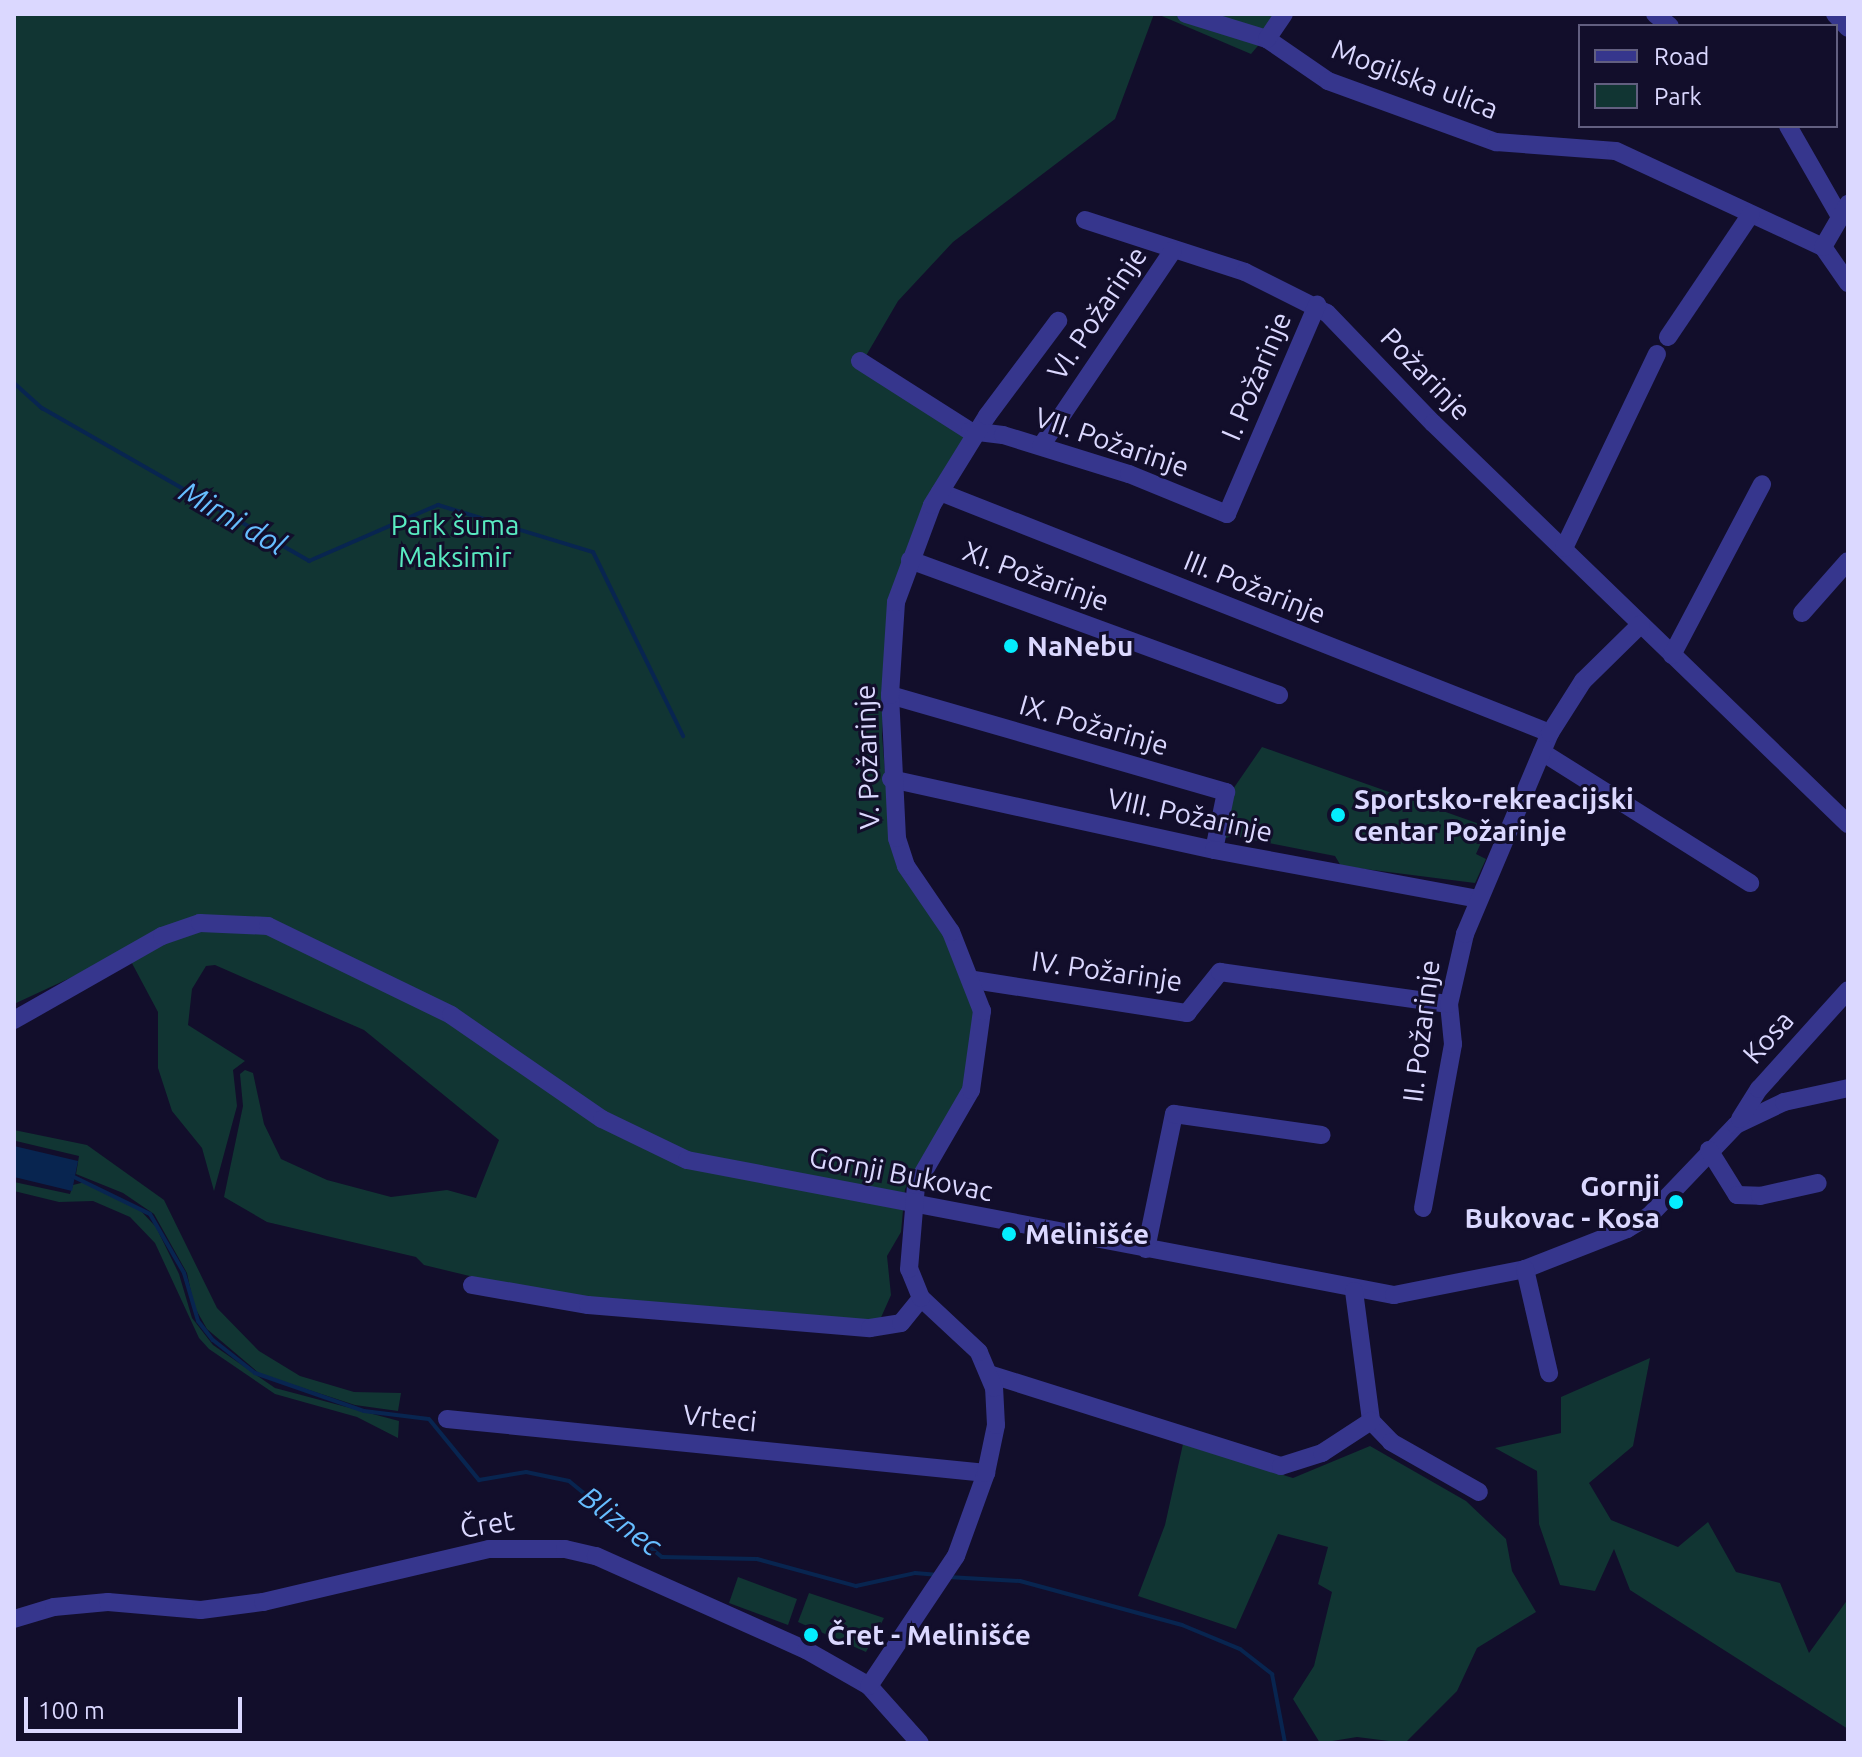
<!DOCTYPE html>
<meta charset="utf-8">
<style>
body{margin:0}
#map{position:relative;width:1862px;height:1757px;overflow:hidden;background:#120e2b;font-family:Ubuntu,sans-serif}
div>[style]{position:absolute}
.green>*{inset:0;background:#113533}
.water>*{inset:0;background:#082550}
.stream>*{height:4px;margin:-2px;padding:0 2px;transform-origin:2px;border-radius:2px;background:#082550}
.minor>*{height:18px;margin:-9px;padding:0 9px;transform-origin:9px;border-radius:9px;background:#36368d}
.dots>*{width:22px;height:22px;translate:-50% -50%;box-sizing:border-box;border:4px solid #120e2b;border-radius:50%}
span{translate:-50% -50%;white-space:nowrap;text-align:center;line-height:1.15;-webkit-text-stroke:6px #120e2b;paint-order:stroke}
.street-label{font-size:28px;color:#dbd8ff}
.park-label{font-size:28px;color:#59eac1}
.poi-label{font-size:28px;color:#dbd8ff;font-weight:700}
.left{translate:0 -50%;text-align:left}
.right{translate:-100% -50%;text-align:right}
.water-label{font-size:30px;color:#66bdff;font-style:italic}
.frame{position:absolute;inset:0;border:16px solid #dbd8ff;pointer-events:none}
.legend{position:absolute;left:1578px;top:24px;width:260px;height:104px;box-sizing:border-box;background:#120e2b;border:2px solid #625f80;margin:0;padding:10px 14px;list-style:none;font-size:24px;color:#dbd8ff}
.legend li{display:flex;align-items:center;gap:16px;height:40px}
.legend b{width:40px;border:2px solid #625f80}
.scale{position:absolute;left:24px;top:1697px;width:218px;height:36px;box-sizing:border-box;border:4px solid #dbd8ff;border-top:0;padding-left:10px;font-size:24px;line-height:28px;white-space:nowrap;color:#dbd8ff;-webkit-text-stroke:6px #120e2b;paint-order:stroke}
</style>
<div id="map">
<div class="green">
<i style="clip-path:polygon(14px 14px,1154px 14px,1115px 119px,953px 242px,898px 301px,860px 366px,965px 437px,888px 626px,882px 735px,888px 810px,974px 1002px,975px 1046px,956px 1110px,905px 1189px,901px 1232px,887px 1256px,891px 1295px,879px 1322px,548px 1295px,424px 1265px,416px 1257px,267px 1222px,224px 1197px,243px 1106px,240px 1074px,245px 1070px,253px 1073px,264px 1124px,281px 1159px,327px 1180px,391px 1197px,447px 1190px,476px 1198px,499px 1140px,364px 1030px,215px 965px,206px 966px,192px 989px,188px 1025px,245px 1061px,233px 1070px,237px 1106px,214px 1191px,202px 1148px,172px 1111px,158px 1068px,158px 1012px,126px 952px,14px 1004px)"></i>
<i style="clip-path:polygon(1157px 14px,1285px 14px,1251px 54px)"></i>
<i style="clip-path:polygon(1262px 747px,1488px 827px,1476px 854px,1486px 859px,1475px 883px,1341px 866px,1335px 856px,1233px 836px,1222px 839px,1231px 792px)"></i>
<i style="clip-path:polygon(14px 1130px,87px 1145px,164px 1200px,217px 1308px,259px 1351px,300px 1376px,354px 1392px,401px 1393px,398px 1411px,355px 1405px,260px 1374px,207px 1329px,194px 1306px,187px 1273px,154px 1214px,123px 1193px,76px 1174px,79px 1156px,16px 1141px,14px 1146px)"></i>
<i style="clip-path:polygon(14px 1182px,70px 1194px,73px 1185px,85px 1182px,139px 1209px,156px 1227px,179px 1274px,192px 1318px,213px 1345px,275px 1388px,399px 1421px,398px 1438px,357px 1417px,275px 1394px,209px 1349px,199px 1338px,155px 1243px,130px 1217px,93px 1201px,59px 1202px,14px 1191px)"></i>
<i style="clip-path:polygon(1650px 1358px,1633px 1446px,1589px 1483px,1611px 1520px,1678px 1547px,1708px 1522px,1736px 1572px,1780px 1583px,1809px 1653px,1848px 1599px,1848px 1729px,1630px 1590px,1614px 1549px,1595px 1591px,1560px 1585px,1539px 1524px,1537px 1471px,1495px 1448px,1561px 1433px,1561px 1397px)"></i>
<i style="clip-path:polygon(1183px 1444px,1293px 1478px,1370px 1446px,1466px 1501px,1506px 1539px,1512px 1571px,1536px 1612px,1477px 1648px,1457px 1691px,1405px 1743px,1357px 1737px,1320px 1743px,1293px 1699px,1314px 1666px,1332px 1592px,1318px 1584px,1328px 1547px,1278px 1534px,1236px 1629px,1138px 1596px,1165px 1525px)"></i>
<i style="clip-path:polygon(738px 1577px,797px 1599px,788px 1625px,729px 1603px)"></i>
<i style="clip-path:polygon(809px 1593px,884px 1618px,866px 1652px,798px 1622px)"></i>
</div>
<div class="water">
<i style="clip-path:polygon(14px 1146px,78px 1161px,72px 1191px,14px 1177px)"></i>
</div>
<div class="stream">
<i style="left:14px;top:383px;width:38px;rotate:42deg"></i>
<i style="left:42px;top:408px;width:308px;rotate:29.8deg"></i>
<i style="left:309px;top:561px;width:141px;rotate:-23.5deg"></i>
<i style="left:438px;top:505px;width:162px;rotate:16.9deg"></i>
<i style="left:593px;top:552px;width:205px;rotate:63.9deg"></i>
<i style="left:72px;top:1176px;width:87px;rotate:26deg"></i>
<i style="left:150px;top:1214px;width:68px;rotate:60deg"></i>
<i style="left:184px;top:1273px;width:50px;rotate:73.7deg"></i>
<i style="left:198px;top:1321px;width:24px;rotate:52deg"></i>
<i style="left:213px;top:1340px;width:53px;rotate:38.2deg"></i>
<i style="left:255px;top:1373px;width:115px;rotate:19.2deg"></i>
<i style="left:364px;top:1411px;width:65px;rotate:7deg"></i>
<i style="left:429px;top:1419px;width:79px;rotate:50.7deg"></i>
<i style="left:479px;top:1480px;width:48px;rotate:-9.7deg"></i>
<i style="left:526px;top:1472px;width:44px;rotate:11.8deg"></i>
<i style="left:569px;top:1481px;width:120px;rotate:39.3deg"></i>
<i style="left:662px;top:1557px;width:95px;rotate:1.2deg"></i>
<i style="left:757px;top:1559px;width:103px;rotate:15.3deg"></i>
<i style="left:856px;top:1586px;width:60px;rotate:-12.4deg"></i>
<i style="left:915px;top:1573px;width:21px;rotate:5deg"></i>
<i style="left:948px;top:1577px;width:72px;rotate:3.2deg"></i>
<i style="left:1020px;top:1581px;width:168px;rotate:15.2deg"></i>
<i style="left:1182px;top:1625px;width:63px;rotate:22.5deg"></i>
<i style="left:1240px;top:1649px;width:41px;rotate:38deg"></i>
<i style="left:1272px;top:1674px;width:70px;rotate:79.3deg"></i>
</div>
<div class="minor">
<i style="left:1186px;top:14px;width:85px;rotate:17.2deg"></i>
<i style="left:1267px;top:39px;width:74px;rotate:34.5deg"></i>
<i style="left:1328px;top:81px;width:179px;rotate:20deg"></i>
<i style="left:1496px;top:142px;width:120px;rotate:4.3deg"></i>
<i style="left:1616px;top:151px;width:228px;rotate:24.9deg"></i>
<i style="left:1823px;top:247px;width:44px;rotate:55.2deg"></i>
<i style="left:1655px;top:14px;width:19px;rotate:39deg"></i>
<i style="left:1835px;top:14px;width:19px;rotate:47deg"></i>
<i style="left:1267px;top:39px;width:30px;rotate:-56deg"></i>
<i style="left:1788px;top:126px;width:103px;rotate:60.2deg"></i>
<i style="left:1085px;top:220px;width:168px;rotate:18deg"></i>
<i style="left:1245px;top:272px;width:92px;rotate:26.6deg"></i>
<i style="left:1327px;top:313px;width:153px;rotate:46.1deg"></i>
<i style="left:1433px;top:423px;width:577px;rotate:44.02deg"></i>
<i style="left:1823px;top:247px;width:50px;rotate:-59.8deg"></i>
<i style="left:1668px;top:337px;width:148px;rotate:-56deg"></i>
<i style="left:860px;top:361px;width:130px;rotate:32.5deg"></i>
<i style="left:970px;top:431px;width:33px;rotate:7deg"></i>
<i style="left:1003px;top:435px;width:132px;rotate:17.2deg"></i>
<i style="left:1129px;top:474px;width:106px;rotate:22.2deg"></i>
<i style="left:1227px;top:514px;width:228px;rotate:-66.7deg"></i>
<i style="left:1041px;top:446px;width:236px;rotate:-56deg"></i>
<i style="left:940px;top:492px;width:656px;rotate:21.56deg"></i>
<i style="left:1564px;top:548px;width:215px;rotate:-64.4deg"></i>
<i style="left:910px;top:560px;width:393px;rotate:20.1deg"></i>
<i style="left:1802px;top:613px;width:69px;rotate:-48.5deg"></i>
<i style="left:1672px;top:655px;width:193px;rotate:-62.2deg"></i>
<i style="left:890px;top:695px;width:350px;rotate:16.1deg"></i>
<i style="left:1226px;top:792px;width:59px;rotate:101.7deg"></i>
<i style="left:1542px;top:752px;width:246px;rotate:32.2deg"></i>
<i style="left:891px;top:779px;width:331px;rotate:12.4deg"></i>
<i style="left:1214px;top:850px;width:269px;rotate:10.5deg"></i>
<i style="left:974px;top:980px;width:216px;rotate:8.8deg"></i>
<i style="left:1187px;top:1013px;width:53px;rotate:-51.2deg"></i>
<i style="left:1220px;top:972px;width:231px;rotate:8deg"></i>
<i style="left:14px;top:1020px;width:170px;rotate:-29.6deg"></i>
<i style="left:162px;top:936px;width:40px;rotate:-18.9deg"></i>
<i style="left:200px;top:923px;width:68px;rotate:2.5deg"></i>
<i style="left:268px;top:926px;width:203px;rotate:25.9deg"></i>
<i style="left:451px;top:1015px;width:183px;rotate:34.6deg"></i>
<i style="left:602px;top:1119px;width:94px;rotate:25.8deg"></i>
<i style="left:687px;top:1160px;width:720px;rotate:10.81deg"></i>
<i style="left:1394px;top:1295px;width:134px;rotate:-11.2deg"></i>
<i style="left:1525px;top:1269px;width:110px;rotate:-21.4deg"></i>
<i style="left:1627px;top:1229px;width:27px;rotate:-31deg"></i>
<i style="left:1650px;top:1215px;width:124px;rotate:-46.3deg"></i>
<i style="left:1736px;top:1125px;width:53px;rotate:-25.6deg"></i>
<i style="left:1784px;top:1102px;width:66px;rotate:-12.3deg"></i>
<i style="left:1740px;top:1119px;width:36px;rotate:-58deg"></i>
<i style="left:1759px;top:1089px;width:133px;rotate:-48deg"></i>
<i style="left:1709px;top:1150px;width:53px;rotate:58.1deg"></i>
<i style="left:1737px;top:1195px;width:23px;rotate:2deg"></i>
<i style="left:1760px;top:1196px;width:59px;rotate:-12.6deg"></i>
<i style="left:1423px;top:1208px;width:167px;rotate:-79.6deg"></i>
<i style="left:1453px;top:1044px;width:40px;rotate:-95.7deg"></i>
<i style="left:1449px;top:1004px;width:72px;rotate:-77.1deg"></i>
<i style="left:1465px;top:934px;width:218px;rotate:-67.1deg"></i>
<i style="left:1550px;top:733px;width:62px;rotate:-57.6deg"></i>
<i style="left:1583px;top:681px;width:81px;rotate:-44.5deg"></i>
<i style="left:1146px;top:1249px;width:138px;rotate:-78.3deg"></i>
<i style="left:1174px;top:1114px;width:149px;rotate:8.1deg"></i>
<i style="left:1525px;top:1269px;width:107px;rotate:77deg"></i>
<i style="left:472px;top:1285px;width:118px;rotate:9.8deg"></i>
<i style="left:588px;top:1305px;width:283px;rotate:4.7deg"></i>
<i style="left:870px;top:1328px;width:31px;rotate:-9deg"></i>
<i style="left:901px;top:1323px;width:32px;rotate:-51deg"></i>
<i style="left:1354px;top:1291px;width:131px;rotate:82.5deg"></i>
<i style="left:1371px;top:1421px;width:29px;rotate:46deg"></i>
<i style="left:1391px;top:1442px;width:101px;rotate:29.6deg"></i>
<i style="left:989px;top:1374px;width:306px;rotate:17.5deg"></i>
<i style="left:1281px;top:1466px;width:43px;rotate:-17.6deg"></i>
<i style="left:1322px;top:1453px;width:59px;rotate:-33.1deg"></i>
<i style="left:447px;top:1419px;width:542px;rotate:5.72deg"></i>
<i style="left:14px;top:1619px;width:42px;rotate:-16.7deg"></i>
<i style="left:54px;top:1607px;width:54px;rotate:-5.3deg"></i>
<i style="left:108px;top:1602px;width:93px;rotate:4.9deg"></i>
<i style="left:201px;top:1610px;width:63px;rotate:-7.4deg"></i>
<i style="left:263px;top:1602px;width:232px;rotate:-13.2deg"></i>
<i style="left:489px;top:1549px;width:76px"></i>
<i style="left:565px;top:1549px;width:32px;rotate:13deg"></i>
<i style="left:596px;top:1556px;width:230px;rotate:24.1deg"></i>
<i style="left:806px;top:1650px;width:73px;rotate:29.7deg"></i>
<i style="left:869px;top:1686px;width:76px;rotate:48.2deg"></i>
<i style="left:869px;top:1686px;width:156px;rotate:-56.2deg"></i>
<i style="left:956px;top:1556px;width:88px;rotate:-70.1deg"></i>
<i style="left:986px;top:1473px;width:49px;rotate:-78.2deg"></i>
<i style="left:996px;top:1425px;width:37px;rotate:-93deg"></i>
<i style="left:994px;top:1388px;width:39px;rotate:-113deg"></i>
<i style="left:979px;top:1352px;width:79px;rotate:-137deg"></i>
<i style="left:921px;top:1298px;width:31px;rotate:-112deg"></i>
<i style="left:909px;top:1269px;width:84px;rotate:-85.2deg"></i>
<i style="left:916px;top:1185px;width:110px;rotate:-59.9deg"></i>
<i style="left:971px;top:1090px;width:80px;rotate:-82.1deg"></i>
<i style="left:982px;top:1011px;width:85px;rotate:-111.4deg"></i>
<i style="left:951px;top:932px;width:80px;rotate:-124.3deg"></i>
<i style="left:906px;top:866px;width:29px;rotate:-108deg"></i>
<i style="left:897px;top:838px;width:143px;rotate:-92.8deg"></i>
<i style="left:890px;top:695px;width:93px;rotate:-86.3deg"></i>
<i style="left:896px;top:602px;width:103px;rotate:-69.6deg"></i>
<i style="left:932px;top:505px;width:105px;rotate:-58.3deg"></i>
<i style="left:987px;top:416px;width:119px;rotate:-53.2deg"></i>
</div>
<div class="dots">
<i style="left:1011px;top:646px;background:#04eeff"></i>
<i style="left:1338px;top:815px;background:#04eeff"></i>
<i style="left:1676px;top:1202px;background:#04eeff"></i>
<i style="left:1009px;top:1234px;background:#04eeff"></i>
<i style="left:811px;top:1635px;background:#04eeff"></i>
</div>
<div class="street-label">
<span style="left:1415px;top:79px;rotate:21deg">Mogilska ulica</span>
<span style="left:1097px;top:313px;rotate:-56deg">VI. Požarinje</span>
<span style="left:1426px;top:374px;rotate:46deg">Požarinje</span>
<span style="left:1256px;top:376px;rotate:-67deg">I. Požarinje</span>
<span style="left:1112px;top:442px;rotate:19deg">VII. Požarinje</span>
<span style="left:1036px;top:576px;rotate:20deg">XI. Požarinje</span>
<span style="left:1255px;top:587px;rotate:22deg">III. Požarinje</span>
<span style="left:1094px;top:725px;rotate:16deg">IX. Požarinje</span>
<span style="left:867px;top:757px;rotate:-92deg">V. Požarinje</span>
<span style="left:1190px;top:815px;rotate:12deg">VIII. Požarinje</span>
<span style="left:1107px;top:971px;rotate:8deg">IV. Požarinje</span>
<span style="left:1421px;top:1031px;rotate:-83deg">II. Požarinje</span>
<span style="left:1768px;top:1037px;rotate:-48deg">Kosa</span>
<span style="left:901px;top:1174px;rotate:11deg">Gornji Bukovac</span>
<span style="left:720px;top:1418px;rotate:6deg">Vrteci</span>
<span style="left:487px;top:1524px;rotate:-9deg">Čret</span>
</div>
<div class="park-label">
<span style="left:455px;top:541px">Park šuma<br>Maksimir</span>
</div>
<div class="poi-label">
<span class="left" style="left:1027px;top:646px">NaNebu</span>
<span class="left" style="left:1354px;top:815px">Sportsko-rekreacijski<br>centar Požarinje</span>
<span class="right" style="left:1660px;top:1202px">Gornji<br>Bukovac - Kosa</span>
<span class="left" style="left:1025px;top:1234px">Melinišće</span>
<span class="left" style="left:827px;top:1635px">Čret - Melinišće</span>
</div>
<div class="water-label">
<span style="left:233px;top:518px;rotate:30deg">Mirni dol</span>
<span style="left:621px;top:1521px;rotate:37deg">Bliznec</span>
</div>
<div class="frame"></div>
<ul class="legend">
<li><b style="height:10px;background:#36368d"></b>Road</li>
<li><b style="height:22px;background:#113533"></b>Park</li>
</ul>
<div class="scale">100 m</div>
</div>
